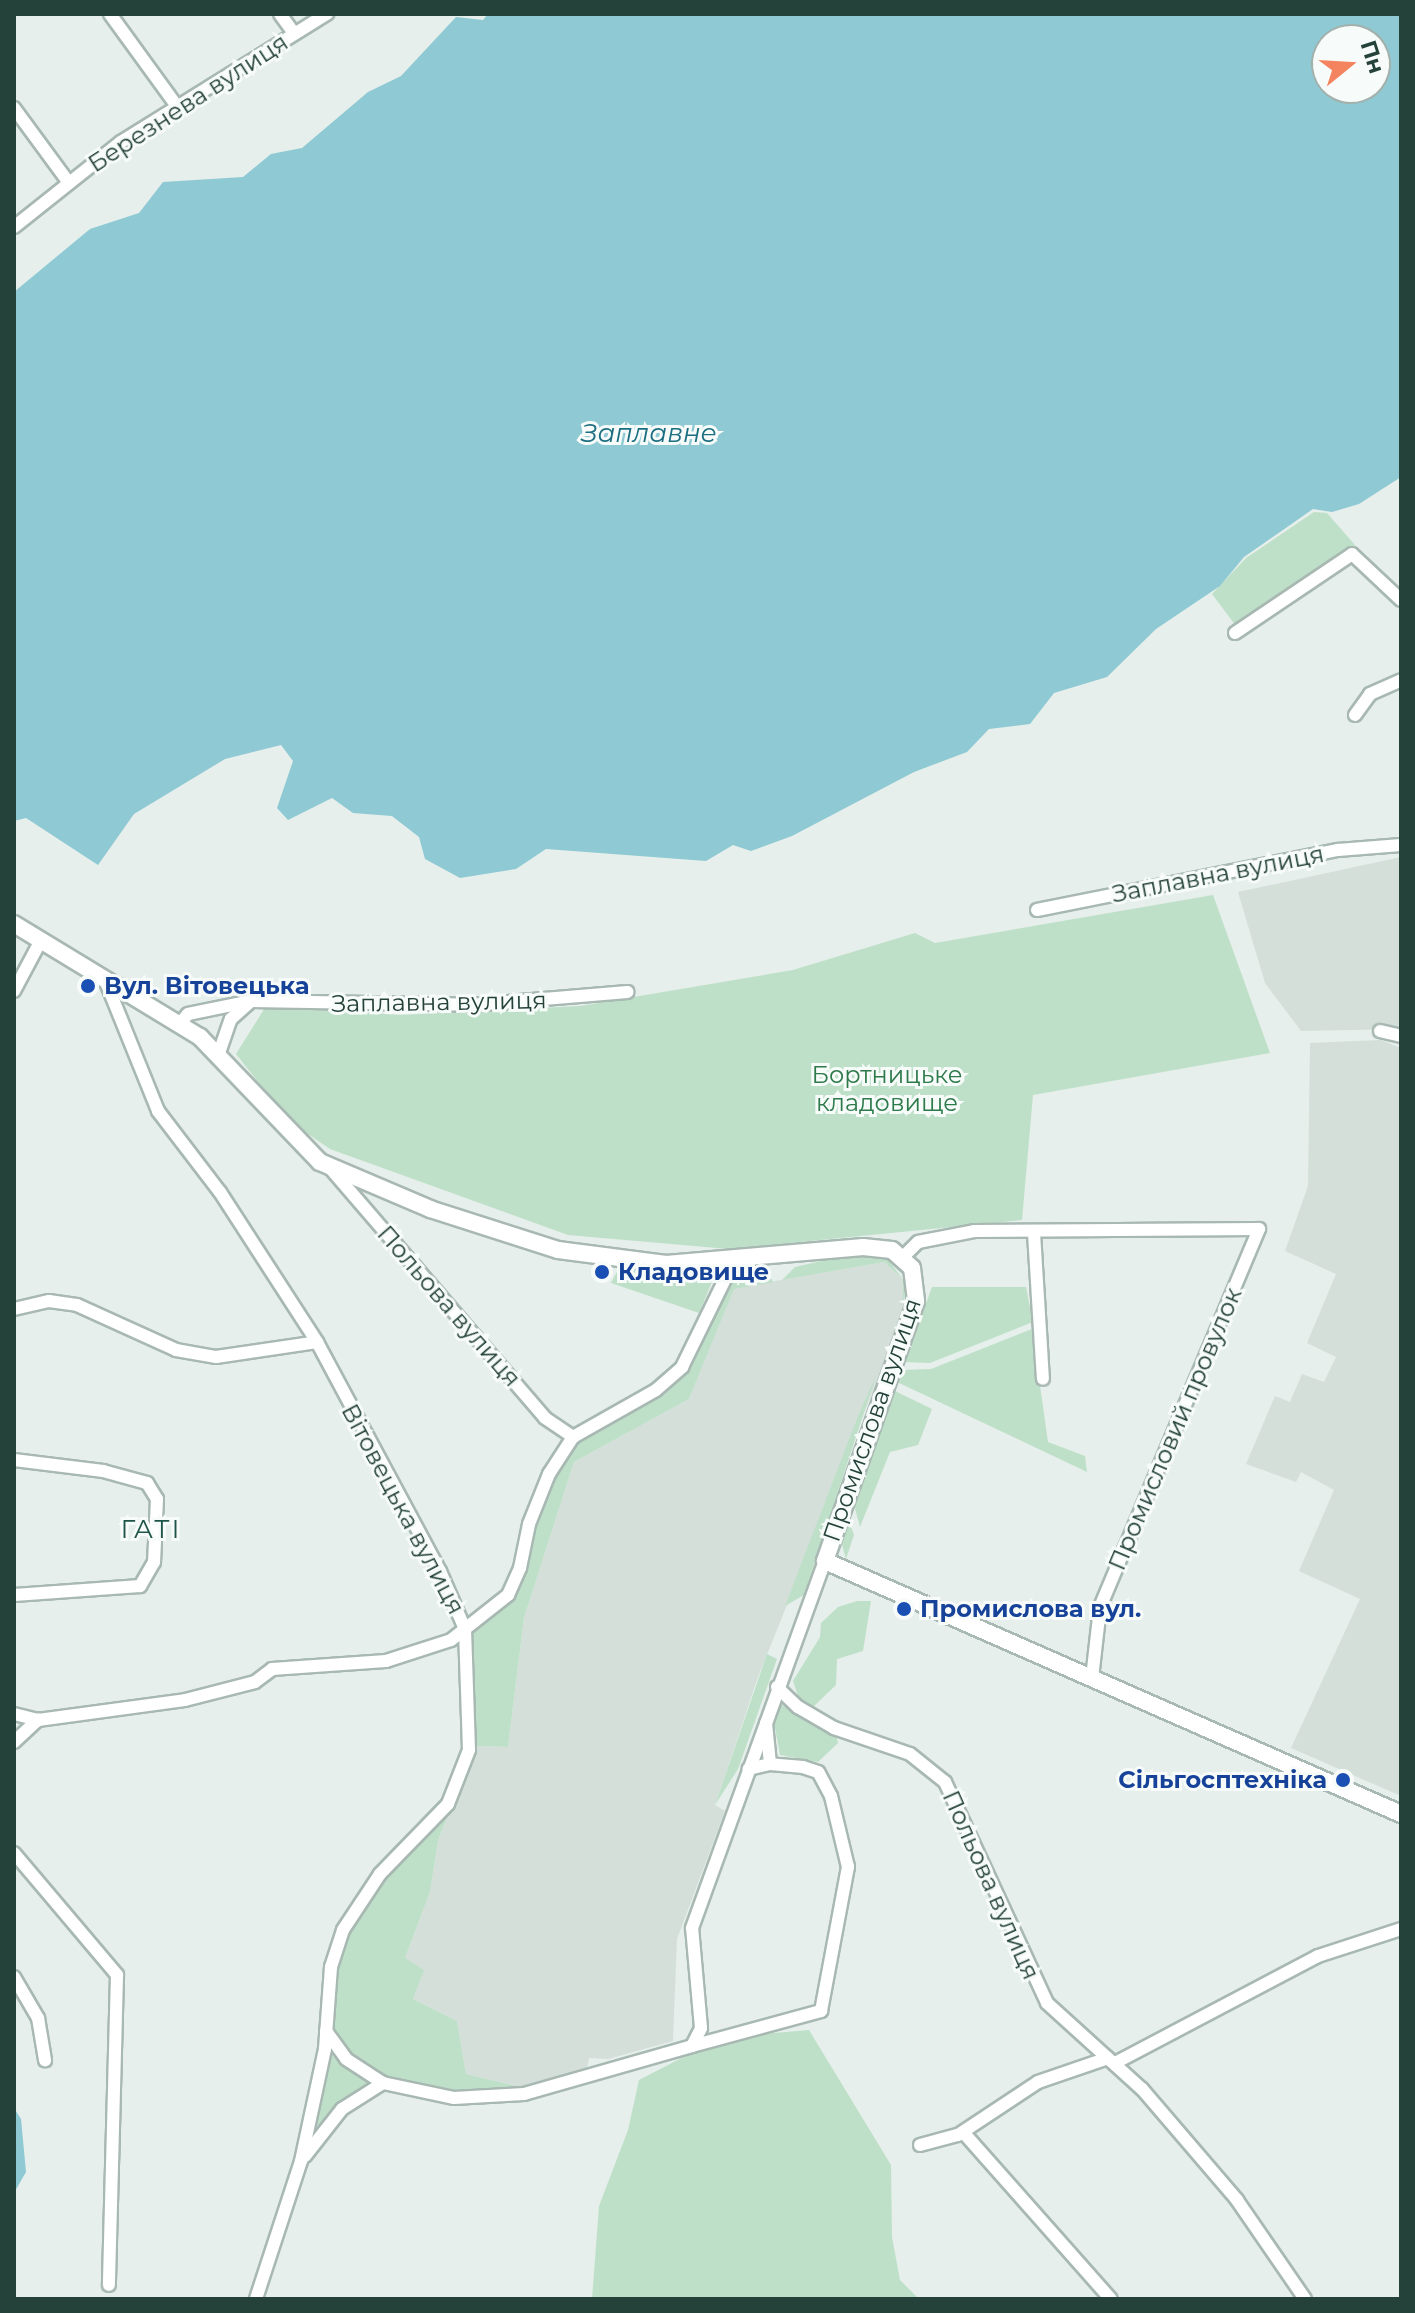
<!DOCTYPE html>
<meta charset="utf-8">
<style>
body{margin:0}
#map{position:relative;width:1415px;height:2313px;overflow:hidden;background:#e6efeb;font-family:Montserrat,sans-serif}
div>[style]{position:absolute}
.built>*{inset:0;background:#d4dfda}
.green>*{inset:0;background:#bfe0c8}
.water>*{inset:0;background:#8ec9d4}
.roads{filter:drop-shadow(2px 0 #a8b8b2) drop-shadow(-2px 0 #a8b8b2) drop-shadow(0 2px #a8b8b2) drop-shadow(0 -2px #a8b8b2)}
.minor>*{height:12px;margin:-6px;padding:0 6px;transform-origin:6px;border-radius:6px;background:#fff}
.tertiary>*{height:16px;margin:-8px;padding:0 8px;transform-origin:8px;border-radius:8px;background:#fff}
.dots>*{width:22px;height:22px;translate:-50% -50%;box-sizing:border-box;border:4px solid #f7fbf9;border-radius:50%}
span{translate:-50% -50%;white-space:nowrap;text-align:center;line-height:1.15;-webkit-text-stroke:6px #f7fbf9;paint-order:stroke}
.street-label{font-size:24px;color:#24423a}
.transit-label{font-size:24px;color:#164399;font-weight:700}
.left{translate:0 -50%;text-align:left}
.right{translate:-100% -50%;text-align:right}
.park-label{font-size:24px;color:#2d7a4b}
.water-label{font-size:26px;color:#1c6f80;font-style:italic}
.neighbourhood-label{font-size:26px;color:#1f5548;letter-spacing:2px}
.frame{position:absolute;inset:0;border:16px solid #24423a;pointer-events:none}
.north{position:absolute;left:1311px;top:24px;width:80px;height:80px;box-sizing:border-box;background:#f7fbf9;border:2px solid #a3b1ad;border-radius:50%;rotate:72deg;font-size:22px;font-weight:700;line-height:32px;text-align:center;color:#24423a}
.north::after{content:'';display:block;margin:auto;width:28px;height:36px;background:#f4845f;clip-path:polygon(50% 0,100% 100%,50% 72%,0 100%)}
</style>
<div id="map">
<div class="built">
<i style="clip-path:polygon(1401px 857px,1401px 1029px,1301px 1031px,1265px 983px,1238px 892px)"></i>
<i style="clip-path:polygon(1380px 1040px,1401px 1048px,1401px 1796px,1291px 1748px,1360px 1599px,1299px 1571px,1334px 1490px,1301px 1472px,1296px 1482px,1246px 1464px,1275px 1396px,1290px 1402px,1302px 1374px,1324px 1382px,1336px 1357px,1307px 1343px,1336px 1274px,1285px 1251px,1308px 1186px,1310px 1043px)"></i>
<i style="clip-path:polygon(884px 1262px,903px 1279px,903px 1316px,758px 1677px,715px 1805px,725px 1811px,677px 1939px,673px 2041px,608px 2059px,589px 2058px,587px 2069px,520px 2087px,466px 2074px,457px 2021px,413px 1999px,405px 1958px,430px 1892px,438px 1841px,475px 1746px,508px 1747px,524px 1618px,574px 1462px,689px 1399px,734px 1288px)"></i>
</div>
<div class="green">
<i style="clip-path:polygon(1314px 512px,1327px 513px,1355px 545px,1236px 626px,1212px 594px,1246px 558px)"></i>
<i style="clip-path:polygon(1213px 895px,1270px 1053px,1033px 1095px,1022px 1220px,728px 1249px,568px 1235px,330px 1149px,289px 1121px,236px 1054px,266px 1006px,400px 1015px,580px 1006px,793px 970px,915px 933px,935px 943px)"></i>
<i style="clip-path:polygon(885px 1256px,906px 1283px,903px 1316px,903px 1279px,884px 1262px,782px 1280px,795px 1267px,830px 1259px)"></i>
<i style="clip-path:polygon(618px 1270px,671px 1271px,697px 1277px,712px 1273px,714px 1277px,699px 1313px,611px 1283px)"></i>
<i style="clip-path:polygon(770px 1276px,773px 1282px,734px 1289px,689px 1399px,574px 1462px,524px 1618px,508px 1747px,475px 1746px,469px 1633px,519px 1586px,532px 1525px,566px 1456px,586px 1433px,685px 1369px,730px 1282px)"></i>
<i style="clip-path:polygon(932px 1287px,1026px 1287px,1033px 1322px,930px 1363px,905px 1362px)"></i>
<i style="clip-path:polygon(1032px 1329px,1048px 1442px,1085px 1456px,1087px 1472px,897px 1382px,902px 1370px,931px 1369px)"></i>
<i style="clip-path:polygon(876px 1376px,804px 1595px,785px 1606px,858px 1416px)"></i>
<i style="clip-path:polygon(895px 1391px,932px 1409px,918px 1445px,890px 1452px,860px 1527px,852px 1497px,887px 1398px)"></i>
<i style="clip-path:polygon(845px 1510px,854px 1535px,846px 1559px,840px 1537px)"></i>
<i style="clip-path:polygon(857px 1601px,871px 1601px,863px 1651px,837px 1659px,836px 1685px,811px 1709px,800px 1702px,793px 1681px,820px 1637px,821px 1623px,838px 1607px)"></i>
<i style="clip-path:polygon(767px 1654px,777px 1659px,738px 1769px,715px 1805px)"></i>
<i style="clip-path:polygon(778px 1703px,836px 1735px,838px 1743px,818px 1762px,780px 1755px,773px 1717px)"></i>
<i style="clip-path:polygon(451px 1807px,438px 1841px,430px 1892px,405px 1958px,424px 1970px,413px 1999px,457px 2021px,466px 2074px,520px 2087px,458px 2092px,378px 2075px,358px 2062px,330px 2026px,334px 1974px,351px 1924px,383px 1876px)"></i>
<i style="clip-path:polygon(809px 2030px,891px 2165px,892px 2237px,900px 2280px,919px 2299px,592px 2299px,599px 2206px,628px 2130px,639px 2080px,697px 2050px,749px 2035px)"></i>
<i style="clip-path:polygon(329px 2050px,373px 2082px,317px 2126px)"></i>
</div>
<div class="water">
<i style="clip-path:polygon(evenodd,488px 14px,1401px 14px,1401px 477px,1359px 504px,1332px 512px,1313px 509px,1244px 557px,1220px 586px,1156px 629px,1107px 677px,1054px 693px,1030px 724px,989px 729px,967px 752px,914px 772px,792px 836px,751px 851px,733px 845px,706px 861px,546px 849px,516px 869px,460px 878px,425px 859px,419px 837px,392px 816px,353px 813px,332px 798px,288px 820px,277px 808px,293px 761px,281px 745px,225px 759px,134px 814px,98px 865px,26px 818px,14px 821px,14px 292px,90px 229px,139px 213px,163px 182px,243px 177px,271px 154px,302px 148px,368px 92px,401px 76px,456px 17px,483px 20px,488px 14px,1327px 40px,1375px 40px,1375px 88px,1327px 88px,1327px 40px)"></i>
<i style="clip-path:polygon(14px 2108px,21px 2119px,26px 2172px,14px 2193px)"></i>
</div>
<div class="roads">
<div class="minor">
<i style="left:110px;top:14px;width:112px;rotate:54deg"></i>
<i style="left:280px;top:14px;width:24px;rotate:54deg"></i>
<i style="left:14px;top:108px;width:93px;rotate:53.7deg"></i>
<i style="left:14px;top:227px;width:137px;rotate:-38.5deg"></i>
<i style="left:121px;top:142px;width:243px;rotate:-31.9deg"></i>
<i style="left:1235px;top:633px;width:141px;rotate:-34deg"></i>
<i style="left:1352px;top:554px;width:67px;rotate:43.2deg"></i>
<i style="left:1355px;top:715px;width:26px;rotate:-54deg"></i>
<i style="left:1370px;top:694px;width:34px;rotate:-24deg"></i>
<i style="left:1037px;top:910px;width:307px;rotate:-11.3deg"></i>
<i style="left:1338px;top:850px;width:63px;rotate:-4.5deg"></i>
<i style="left:106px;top:982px;width:139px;rotate:68deg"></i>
<i style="left:158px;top:1111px;width:102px;rotate:52.6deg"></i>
<i style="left:220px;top:1192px;width:179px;rotate:57.1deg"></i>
<i style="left:317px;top:1342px;width:260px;rotate:61.8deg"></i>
<i style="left:440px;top:1571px;width:63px;rotate:66.7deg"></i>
<i style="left:465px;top:1629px;width:121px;rotate:88.1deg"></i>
<i style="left:469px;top:1750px;width:58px;rotate:111.3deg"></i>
<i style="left:448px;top:1804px;width:98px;rotate:134.2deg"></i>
<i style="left:380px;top:1874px;width:67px;rotate:123.5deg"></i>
<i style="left:343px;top:1930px;width:39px;rotate:108deg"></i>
<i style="left:331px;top:1967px;width:82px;rotate:94.2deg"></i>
<i style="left:325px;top:2049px;width:115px;rotate:102.1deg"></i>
<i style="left:301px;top:2161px;width:145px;rotate:108.1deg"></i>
<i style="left:14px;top:991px;width:55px;rotate:-62deg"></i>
<i style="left:179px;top:1025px;width:14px;rotate:-51deg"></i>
<i style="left:188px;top:1014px;width:64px;rotate:-11.7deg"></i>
<i style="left:251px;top:1001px;width:221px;rotate:1deg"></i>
<i style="left:472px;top:1005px;width:156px;rotate:-4.8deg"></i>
<i style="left:1380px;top:1031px;width:22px;rotate:13deg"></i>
<i style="left:219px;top:1053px;width:36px;rotate:-71deg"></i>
<i style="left:231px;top:1019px;width:27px;rotate:-42deg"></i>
<i style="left:331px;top:1169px;width:328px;rotate:49.3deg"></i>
<i style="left:545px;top:1418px;width:34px;rotate:34deg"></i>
<i style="left:1034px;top:1233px;width:146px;rotate:86.5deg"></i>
<i style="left:903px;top:1257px;width:21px;rotate:-45deg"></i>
<i style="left:918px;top:1242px;width:57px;rotate:-11.1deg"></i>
<i style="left:974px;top:1231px;width:285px;rotate:-0.4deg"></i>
<i style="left:1259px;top:1229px;width:411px;rotate:112.8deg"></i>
<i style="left:1100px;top:1608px;width:70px;rotate:96.5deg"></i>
<i style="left:14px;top:1309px;width:36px;rotate:-13deg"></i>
<i style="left:49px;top:1301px;width:28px;rotate:8deg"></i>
<i style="left:77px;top:1305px;width:109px;rotate:24.4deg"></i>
<i style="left:176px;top:1350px;width:41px;rotate:9.9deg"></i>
<i style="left:216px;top:1357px;width:102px;rotate:-8.4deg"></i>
<i style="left:14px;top:1460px;width:90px;rotate:7deg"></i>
<i style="left:103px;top:1471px;width:46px;rotate:15.3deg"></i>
<i style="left:147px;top:1483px;width:19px;rotate:58deg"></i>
<i style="left:157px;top:1499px;width:63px;rotate:92.7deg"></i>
<i style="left:154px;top:1562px;width:28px;rotate:120deg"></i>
<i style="left:140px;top:1586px;width:126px;rotate:175.9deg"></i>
<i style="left:777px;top:1687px;width:29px;rotate:44deg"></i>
<i style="left:798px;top:1707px;width:42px;rotate:30.3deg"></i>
<i style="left:834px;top:1728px;width:80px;rotate:18.9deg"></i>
<i style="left:910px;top:1754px;width:45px;rotate:38.7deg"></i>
<i style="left:945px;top:1782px;width:243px;rotate:65.2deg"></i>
<i style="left:1047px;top:2003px;width:128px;rotate:42.2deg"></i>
<i style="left:1142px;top:2089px;width:146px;rotate:49.4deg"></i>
<i style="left:1237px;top:2200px;width:120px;rotate:55.5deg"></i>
<i style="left:14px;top:1714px;width:25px;rotate:14deg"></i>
<i style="left:766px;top:1723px;width:41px;rotate:84.4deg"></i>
<i style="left:14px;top:1742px;width:33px;rotate:-43deg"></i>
<i style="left:38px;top:1720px;width:148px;rotate:-7.7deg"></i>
<i style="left:185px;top:1700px;width:72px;rotate:-14.4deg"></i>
<i style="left:255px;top:1682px;width:21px;rotate:-37deg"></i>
<i style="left:272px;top:1669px;width:114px;rotate:-4deg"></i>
<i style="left:386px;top:1661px;width:68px;rotate:-17.9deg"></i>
<i style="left:451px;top:1640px;width:73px;rotate:-38.3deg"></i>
<i style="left:508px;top:1595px;width:30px;rotate:-66deg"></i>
<i style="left:520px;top:1568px;width:45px;rotate:-78.4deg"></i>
<i style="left:529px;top:1524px;width:54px;rotate:-68.2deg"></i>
<i style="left:549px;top:1474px;width:44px;rotate:-57deg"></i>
<i style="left:573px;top:1437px;width:95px;rotate:-29.5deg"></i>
<i style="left:656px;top:1390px;width:35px;rotate:-41deg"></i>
<i style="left:682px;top:1367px;width:120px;rotate:-63.9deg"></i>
<i style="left:14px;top:1853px;width:160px;rotate:49.8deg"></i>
<i style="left:117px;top:1975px;width:310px;rotate:91.5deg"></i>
<i style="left:14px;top:1977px;width:48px;rotate:59.7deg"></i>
<i style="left:38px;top:2018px;width:43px;rotate:80.5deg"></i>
<i style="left:326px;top:2031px;width:34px;rotate:54deg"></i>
<i style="left:346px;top:2059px;width:44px;rotate:33deg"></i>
<i style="left:383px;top:2083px;width:73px;rotate:11.9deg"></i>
<i style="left:454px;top:2098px;width:70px;rotate:-3.3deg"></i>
<i style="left:524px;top:2094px;width:175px;rotate:-15.9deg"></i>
<i style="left:692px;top:2046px;width:20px;rotate:-63deg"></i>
<i style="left:701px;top:2028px;width:100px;rotate:-95.1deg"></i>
<i style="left:692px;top:1928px;width:390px;rotate:-70.1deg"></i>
<i style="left:692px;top:2046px;width:134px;rotate:-15.2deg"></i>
<i style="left:821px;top:2011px;width:147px;rotate:-79.4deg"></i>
<i style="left:848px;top:1867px;width:73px;rotate:-103.5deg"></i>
<i style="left:831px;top:1796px;width:27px;rotate:-118deg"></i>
<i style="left:818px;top:1772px;width:16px;rotate:-162deg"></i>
<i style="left:803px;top:1767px;width:33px;rotate:-175deg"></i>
<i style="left:770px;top:1764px;width:22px;rotate:167deg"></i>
<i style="left:1115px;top:2063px;width:229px;rotate:-27.8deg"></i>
<i style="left:1318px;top:1956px;width:87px;rotate:-18deg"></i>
<i style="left:963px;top:2132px;width:223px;rotate:48.5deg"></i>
<i style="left:920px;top:2145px;width:39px;rotate:-15deg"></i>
<i style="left:958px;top:2135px;width:96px;rotate:-33.5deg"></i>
<i style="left:1038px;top:2082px;width:74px;rotate:-18.9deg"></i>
<i style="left:305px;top:2156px;width:60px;rotate:-51.8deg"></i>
<i style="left:342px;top:2109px;width:49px;rotate:-32.4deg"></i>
</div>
<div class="tertiary">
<i style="left:14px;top:924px;width:218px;rotate:31.3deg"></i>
<i style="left:200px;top:1037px;width:173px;rotate:46.2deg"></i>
<i style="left:320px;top:1162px;width:120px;rotate:23.1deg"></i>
<i style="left:430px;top:1209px;width:134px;rotate:17.8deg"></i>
<i style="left:558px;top:1250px;width:109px;rotate:7.4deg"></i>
<i style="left:666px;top:1264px;width:198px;rotate:-4.9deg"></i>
<i style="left:863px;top:1247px;width:29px;rotate:6deg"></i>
<i style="left:892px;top:1250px;width:27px;rotate:42deg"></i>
<i style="left:912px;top:1268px;width:33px;rotate:83deg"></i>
<i style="left:916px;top:1301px;width:275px;rotate:109.3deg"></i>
<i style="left:825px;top:1561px;width:629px;rotate:23.71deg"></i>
</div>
</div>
<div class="dots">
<i style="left:88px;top:986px;background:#1a4fb4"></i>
<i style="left:602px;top:1272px;background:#1a4fb4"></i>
<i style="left:904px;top:1609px;background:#1a4fb4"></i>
<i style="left:1343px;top:1780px;background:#1a4fb4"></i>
</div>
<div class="street-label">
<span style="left:188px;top:103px;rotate:-33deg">Березнева вулиця</span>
<span style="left:1218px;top:874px;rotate:-11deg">Заплавна вулиця</span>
<span style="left:439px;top:1002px;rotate:-1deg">Заплавна вулиця</span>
<span style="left:449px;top:1306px;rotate:49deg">Польова вулиця</span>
<span style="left:872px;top:1420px;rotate:-71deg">Промислова вулиця</span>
<span style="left:1175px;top:1429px;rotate:-67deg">Промисловий провулок</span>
<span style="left:403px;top:1509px;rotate:62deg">Вітовецька вулиця</span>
<span style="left:991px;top:1885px;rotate:66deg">Польова вулиця</span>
</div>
<div class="transit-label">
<span class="left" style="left:104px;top:986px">Вул. Вітовецька</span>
<span class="left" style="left:618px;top:1272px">Кладовище</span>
<span class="left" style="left:920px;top:1609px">Промислова вул.</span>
<span class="right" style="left:1327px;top:1780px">Сільгосптехніка</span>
</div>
<div class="park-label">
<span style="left:887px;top:1089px">Бортницьке<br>кладовище</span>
</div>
<div class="water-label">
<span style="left:649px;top:434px">Заплавне</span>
</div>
<div class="neighbourhood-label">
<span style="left:151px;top:1530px">ГАТІ</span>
</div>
<div class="frame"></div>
<div class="north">Пн</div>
</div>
